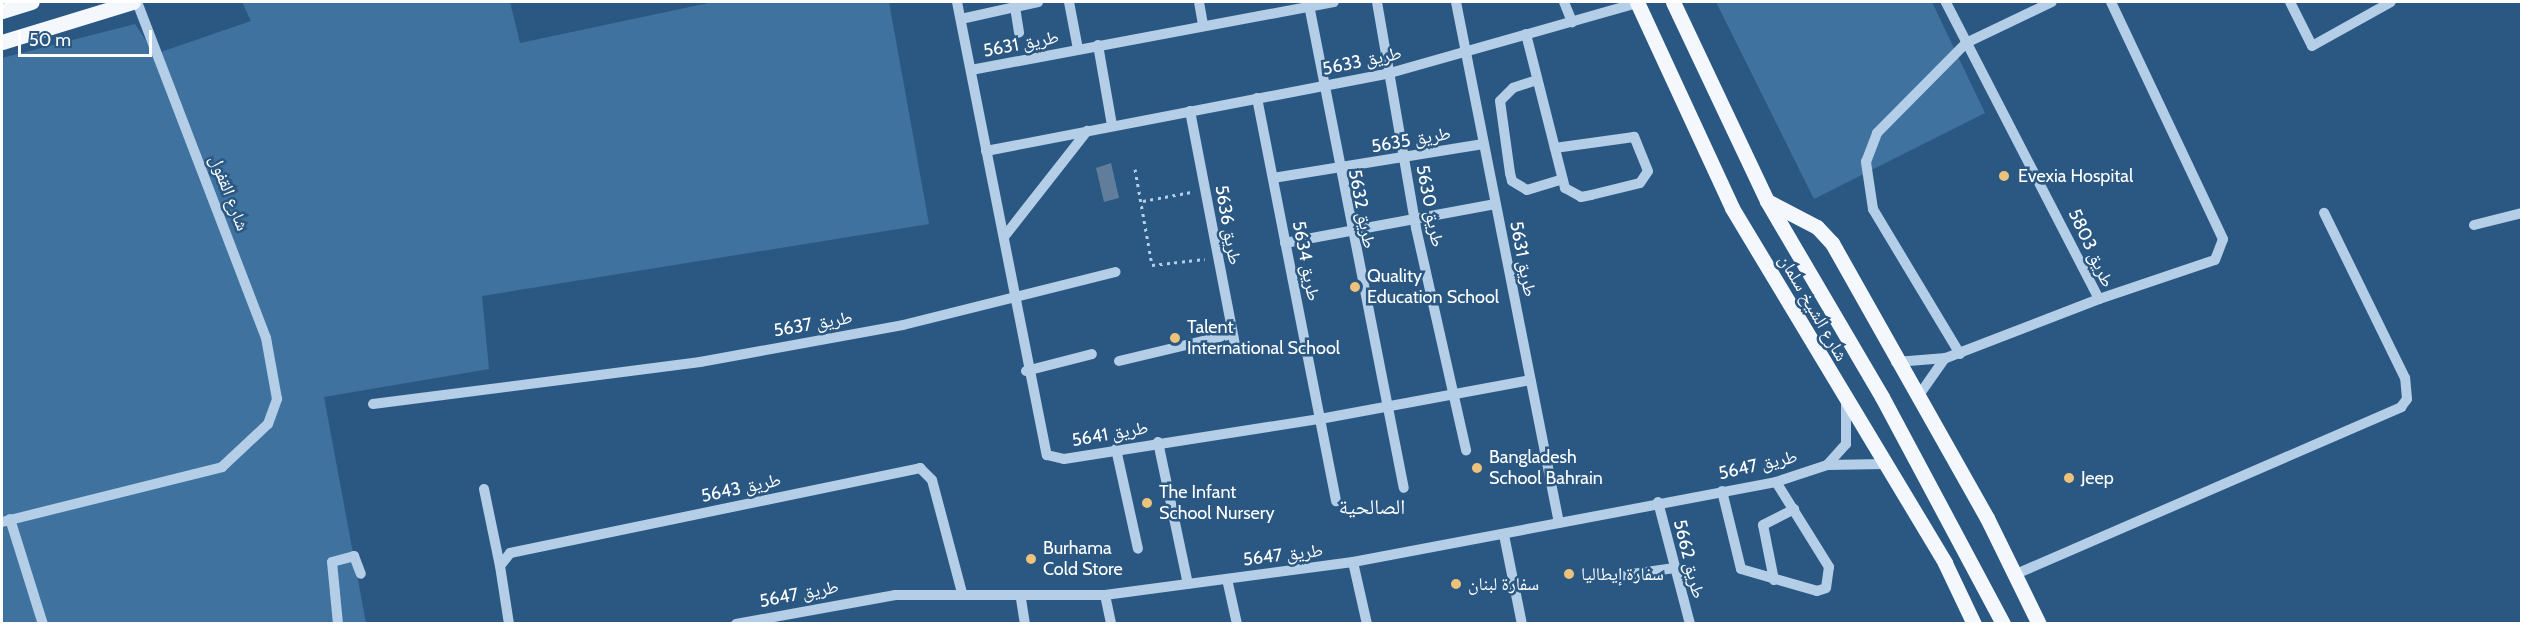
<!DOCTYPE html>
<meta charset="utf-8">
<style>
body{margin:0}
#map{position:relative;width:2523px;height:625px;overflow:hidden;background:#2a5883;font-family:Cabin,"Noto Naskh Arabic",sans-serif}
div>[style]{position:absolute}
.green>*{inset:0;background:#3f729f}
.water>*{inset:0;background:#607e9c}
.path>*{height:3px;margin-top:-1.5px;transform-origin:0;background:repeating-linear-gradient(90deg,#b3cee6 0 3px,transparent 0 7.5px)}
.minor>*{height:10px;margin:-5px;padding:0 5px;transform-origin:5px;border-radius:5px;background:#b3cee6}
.major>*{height:15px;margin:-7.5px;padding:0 7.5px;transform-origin:7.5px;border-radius:7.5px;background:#f4f8fd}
.dots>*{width:16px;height:16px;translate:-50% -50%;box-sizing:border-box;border:3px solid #2a5883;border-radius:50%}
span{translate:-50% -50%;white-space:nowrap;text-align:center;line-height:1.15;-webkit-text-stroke:5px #2a5883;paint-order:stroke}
.street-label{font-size:18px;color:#fff}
.poi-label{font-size:18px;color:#fff}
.left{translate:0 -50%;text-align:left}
.quarter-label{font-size:21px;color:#fff}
.frame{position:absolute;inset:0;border:3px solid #fff;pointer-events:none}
.scale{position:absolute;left:18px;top:30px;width:134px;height:27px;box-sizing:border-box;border:3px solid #fff;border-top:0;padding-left:8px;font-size:18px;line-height:21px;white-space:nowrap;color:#fff;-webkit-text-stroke:4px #2a5883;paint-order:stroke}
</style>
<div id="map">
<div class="green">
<i style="clip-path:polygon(242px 2px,510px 2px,520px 43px,713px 2px,889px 2px,929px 224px,482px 296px,489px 369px,324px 397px,366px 623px,2px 624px,2px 58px,135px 24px,155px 54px,251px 21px)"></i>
<i style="clip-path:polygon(1716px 2px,1932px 2px,1985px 113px,1814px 199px)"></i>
</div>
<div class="water">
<i style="clip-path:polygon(1111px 163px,1119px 198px,1104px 202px,1096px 168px)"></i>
</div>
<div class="path">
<i style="left:1135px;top:169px;width:97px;rotate:80deg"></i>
<i style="left:1152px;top:265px;width:53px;rotate:-6.5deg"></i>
<i style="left:1143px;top:201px;width:49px;rotate:-10.6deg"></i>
</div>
<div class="minor">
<i style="left:957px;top:2px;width:462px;rotate:78.8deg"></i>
<i style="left:1047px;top:455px;width:17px;rotate:13deg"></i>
<i style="left:1064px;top:459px;width:259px;rotate:-8.9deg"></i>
<i style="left:1320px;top:419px;width:214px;rotate:-10.5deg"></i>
<i style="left:1069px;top:2px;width:48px;rotate:79.2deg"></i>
<i style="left:1199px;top:2px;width:22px;rotate:80deg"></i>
<i style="left:1377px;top:2px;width:229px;rotate:80.2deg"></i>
<i style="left:1416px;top:228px;width:228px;rotate:77.3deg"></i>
<i style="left:1456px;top:2px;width:531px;rotate:78.82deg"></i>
<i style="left:1564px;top:2px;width:22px;rotate:68deg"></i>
<i style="left:2290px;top:2px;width:49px;rotate:63.4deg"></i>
<i style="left:2312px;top:46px;width:90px;rotate:-29.1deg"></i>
<i style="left:1309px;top:5px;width:492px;rotate:78.9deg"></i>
<i style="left:1015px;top:7px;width:26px;rotate:81deg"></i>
<i style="left:961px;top:19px;width:79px;rotate:-12.4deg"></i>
<i style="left:1526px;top:34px;width:159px;rotate:75.8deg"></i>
<i style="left:1565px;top:188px;width:18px;rotate:29deg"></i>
<i style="left:1581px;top:197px;width:10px;rotate:-11deg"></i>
<i style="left:1591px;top:195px;width:50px;rotate:-13.8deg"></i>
<i style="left:1640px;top:183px;width:14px;rotate:-56deg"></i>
<i style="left:1648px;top:171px;width:37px;rotate:-112deg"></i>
<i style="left:1634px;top:137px;width:80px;rotate:172.1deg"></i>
<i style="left:1098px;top:45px;width:81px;rotate:80.1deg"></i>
<i style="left:971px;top:70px;width:369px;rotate:-10.6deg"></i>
<i style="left:1537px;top:80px;width:25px;rotate:162deg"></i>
<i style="left:1513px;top:88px;width:18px;rotate:135deg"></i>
<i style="left:1500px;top:101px;width:73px;rotate:82.1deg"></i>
<i style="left:1510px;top:173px;width:8px;rotate:76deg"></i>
<i style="left:1512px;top:181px;width:17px;rotate:31deg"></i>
<i style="left:1527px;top:190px;width:37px;rotate:-17deg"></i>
<i style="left:1257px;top:98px;width:411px;rotate:78.9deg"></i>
<i style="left:1190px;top:111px;width:237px;rotate:79.1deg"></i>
<i style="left:986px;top:151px;width:411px;rotate:-10.9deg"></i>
<i style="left:1390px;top:73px;width:258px;rotate:-15.8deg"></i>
<i style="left:1273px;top:178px;width:213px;rotate:-9.2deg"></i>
<i style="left:2474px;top:225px;width:49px;rotate:-14deg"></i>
<i style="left:1004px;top:237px;width:135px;rotate:-51.9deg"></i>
<i style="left:1285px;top:243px;width:214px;rotate:-10.5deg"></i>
<i style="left:2099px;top:299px;width:122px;rotate:-18.6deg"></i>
<i style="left:2215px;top:260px;width:22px;rotate:-69deg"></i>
<i style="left:2223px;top:239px;width:262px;rotate:-115.3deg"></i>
<i style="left:1960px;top:354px;width:169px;rotate:-121deg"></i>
<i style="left:1873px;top:209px;width:48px;rotate:-98.5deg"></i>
<i style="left:1866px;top:162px;width:31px;rotate:-69deg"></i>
<i style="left:1877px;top:133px;width:127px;rotate:-45.3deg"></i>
<i style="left:1966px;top:43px;width:95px;rotate:-25.5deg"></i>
<i style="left:1119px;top:361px;width:116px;rotate:-13.4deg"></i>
<i style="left:1896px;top:362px;width:50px;rotate:-4.6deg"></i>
<i style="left:1946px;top:358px;width:164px;rotate:-21.1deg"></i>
<i style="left:2099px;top:299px;width:334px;rotate:-117.3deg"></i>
<i style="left:1026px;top:371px;width:68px;rotate:-14.4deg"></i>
<i style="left:1917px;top:398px;width:49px;rotate:-55deg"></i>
<i style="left:373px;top:404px;width:330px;rotate:-7.3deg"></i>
<i style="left:700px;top:362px;width:206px;rotate:-10.3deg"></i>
<i style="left:903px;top:325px;width:219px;rotate:-14deg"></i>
<i style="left:1158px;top:442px;width:145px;rotate:78.1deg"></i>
<i style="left:1116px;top:449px;width:102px;rotate:77.6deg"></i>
<i style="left:1828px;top:464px;width:27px;rotate:-48deg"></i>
<i style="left:1846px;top:444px;width:41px;rotate:-90deg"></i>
<i style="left:484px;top:489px;width:79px;rotate:78.3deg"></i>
<i style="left:1722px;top:491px;width:80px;rotate:76.3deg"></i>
<i style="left:1741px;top:569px;width:79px;rotate:16.1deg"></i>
<i style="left:1817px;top:591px;width:9px;rotate:-18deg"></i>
<i style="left:1826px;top:588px;width:21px;rotate:-82deg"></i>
<i style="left:1829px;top:567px;width:100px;rotate:-121.9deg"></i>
<i style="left:1658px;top:502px;width:126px;rotate:75.3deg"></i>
<i style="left:10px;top:519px;width:110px;rotate:72.6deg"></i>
<i style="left:2px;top:522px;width:227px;rotate:-14deg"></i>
<i style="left:222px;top:467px;width:63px;rotate:-43.1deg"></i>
<i style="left:268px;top:424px;width:27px;rotate:-70deg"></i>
<i style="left:277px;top:399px;width:62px;rotate:-100.2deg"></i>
<i style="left:266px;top:338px;width:360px;rotate:-111deg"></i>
<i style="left:1504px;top:535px;width:91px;rotate:78.6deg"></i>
<i style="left:1353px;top:562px;width:64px;rotate:77.3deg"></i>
<i style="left:2016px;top:574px;width:420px;rotate:-23.4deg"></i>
<i style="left:2401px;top:407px;width:10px;rotate:-53deg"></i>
<i style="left:2407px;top:399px;width:21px;rotate:-95deg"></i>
<i style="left:2405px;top:378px;width:184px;rotate:-116.1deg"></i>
<i style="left:1618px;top:576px;width:57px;rotate:-8.1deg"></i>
<i style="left:1227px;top:579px;width:46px;rotate:77.5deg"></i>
<i style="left:1774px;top:580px;width:56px;rotate:-101.3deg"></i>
<i style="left:1763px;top:525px;width:35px;rotate:-27deg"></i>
<i style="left:1105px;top:595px;width:30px;rotate:78deg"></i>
<i style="left:1021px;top:599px;width:25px;rotate:81deg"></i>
<i style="left:338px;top:624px;width:62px;rotate:-95.5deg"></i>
<i style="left:332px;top:562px;width:23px;rotate:-15deg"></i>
<i style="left:354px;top:556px;width:19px;rotate:69deg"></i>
<i style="left:509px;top:624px;width:59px;rotate:-98.8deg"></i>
<i style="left:500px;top:566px;width:16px;rotate:-52deg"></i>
<i style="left:510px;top:553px;width:419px;rotate:-11.7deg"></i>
<i style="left:920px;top:468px;width:17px;rotate:45deg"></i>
<i style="left:932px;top:480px;width:117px;rotate:75.1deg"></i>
<i style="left:736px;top:624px;width:162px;rotate:-10.3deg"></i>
<i style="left:895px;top:595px;width:210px"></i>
<i style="left:1105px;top:595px;width:250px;rotate:-7.6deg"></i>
<i style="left:1353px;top:562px;width:430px;rotate:-10.7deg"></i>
<i style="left:1776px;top:482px;width:54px;rotate:-18.4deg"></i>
<i style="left:1827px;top:465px;width:57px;rotate:-1deg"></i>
</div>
<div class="major">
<i style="left:1637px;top:2px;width:227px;rotate:65.2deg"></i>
<i style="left:1732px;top:208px;width:414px;rotate:59deg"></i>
<i style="left:1945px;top:563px;width:68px;rotate:64.6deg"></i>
<i style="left:1673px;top:2px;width:220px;rotate:64.7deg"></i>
<i style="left:1767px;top:201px;width:227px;rotate:59.6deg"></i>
<i style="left:1882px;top:397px;width:257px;rotate:61.9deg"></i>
<i style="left:2px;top:11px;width:31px;rotate:-17deg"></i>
<i style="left:2px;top:42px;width:137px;rotate:-17deg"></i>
<i style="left:1767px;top:201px;width:56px;rotate:27.5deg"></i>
<i style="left:1817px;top:227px;width:22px;rotate:47deg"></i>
<i style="left:1832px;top:243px;width:316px;rotate:60.6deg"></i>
<i style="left:1987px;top:518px;width:118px;rotate:63.9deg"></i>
</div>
<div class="dots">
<i style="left:2004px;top:176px;background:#edc27b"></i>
<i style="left:1355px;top:287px;background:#edc27b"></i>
<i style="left:1175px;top:338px;background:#edc27b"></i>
<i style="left:1477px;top:468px;background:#edc27b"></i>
<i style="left:2069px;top:478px;background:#edc27b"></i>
<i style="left:1147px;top:503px;background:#edc27b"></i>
<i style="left:1031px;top:559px;background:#edc27b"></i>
<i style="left:1569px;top:574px;background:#edc27b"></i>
<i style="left:1456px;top:584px;background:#edc27b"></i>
</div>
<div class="street-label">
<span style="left:1021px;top:44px;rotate:-11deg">طريق 5631</span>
<span style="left:1362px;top:61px;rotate:-12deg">طريق 5633</span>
<span style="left:1411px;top:140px;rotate:-10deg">طريق 5635</span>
<span style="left:229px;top:193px;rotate:69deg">شارع القفول</span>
<span style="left:1430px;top:206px;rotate:79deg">طريق 5630</span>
<span style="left:1362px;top:209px;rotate:79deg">طريق 5632</span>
<span style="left:1228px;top:225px;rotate:80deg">طريق 5636</span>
<span style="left:2091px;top:248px;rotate:65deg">طريق 5803</span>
<span style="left:1523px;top:259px;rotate:79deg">طريق 5631</span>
<span style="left:1306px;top:261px;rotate:79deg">طريق 5634</span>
<span style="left:1813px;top:308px;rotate:60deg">شارع الشيخ سلمان</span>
<span style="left:813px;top:324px;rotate:-10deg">طريق 5637</span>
<span style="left:1110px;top:434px;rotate:-10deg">طريق 5641</span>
<span style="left:1758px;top:465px;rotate:-13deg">طريق 5647</span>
<span style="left:741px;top:488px;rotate:-12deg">طريق 5643</span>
<span style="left:1283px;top:555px;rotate:-7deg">طريق 5647</span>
<span style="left:1689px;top:559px;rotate:76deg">طريق 5662</span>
<span style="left:799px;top:594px;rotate:-11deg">طريق 5647</span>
</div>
<div class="poi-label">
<span class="left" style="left:2018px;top:176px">Evexia Hospital</span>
<span class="left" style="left:1367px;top:287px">Quality<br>Education School</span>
<span class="left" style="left:1187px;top:338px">Talent<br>International School</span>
<span class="left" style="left:1489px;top:468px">Bangladesh<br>School Bahrain</span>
<span class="left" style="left:2081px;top:478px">Jeep</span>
<span class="left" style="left:1159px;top:503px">The Infant<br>School Nursery</span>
<span class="left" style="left:1043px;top:559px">Burhama<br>Cold Store</span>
<span class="left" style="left:1581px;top:574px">سفارة إيطاليا</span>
<span class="left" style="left:1468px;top:584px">سفارة لبنان</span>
</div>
<div class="quarter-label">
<span style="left:1372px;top:507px">الصالحية</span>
</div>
<div class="frame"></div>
<div class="scale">50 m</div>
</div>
